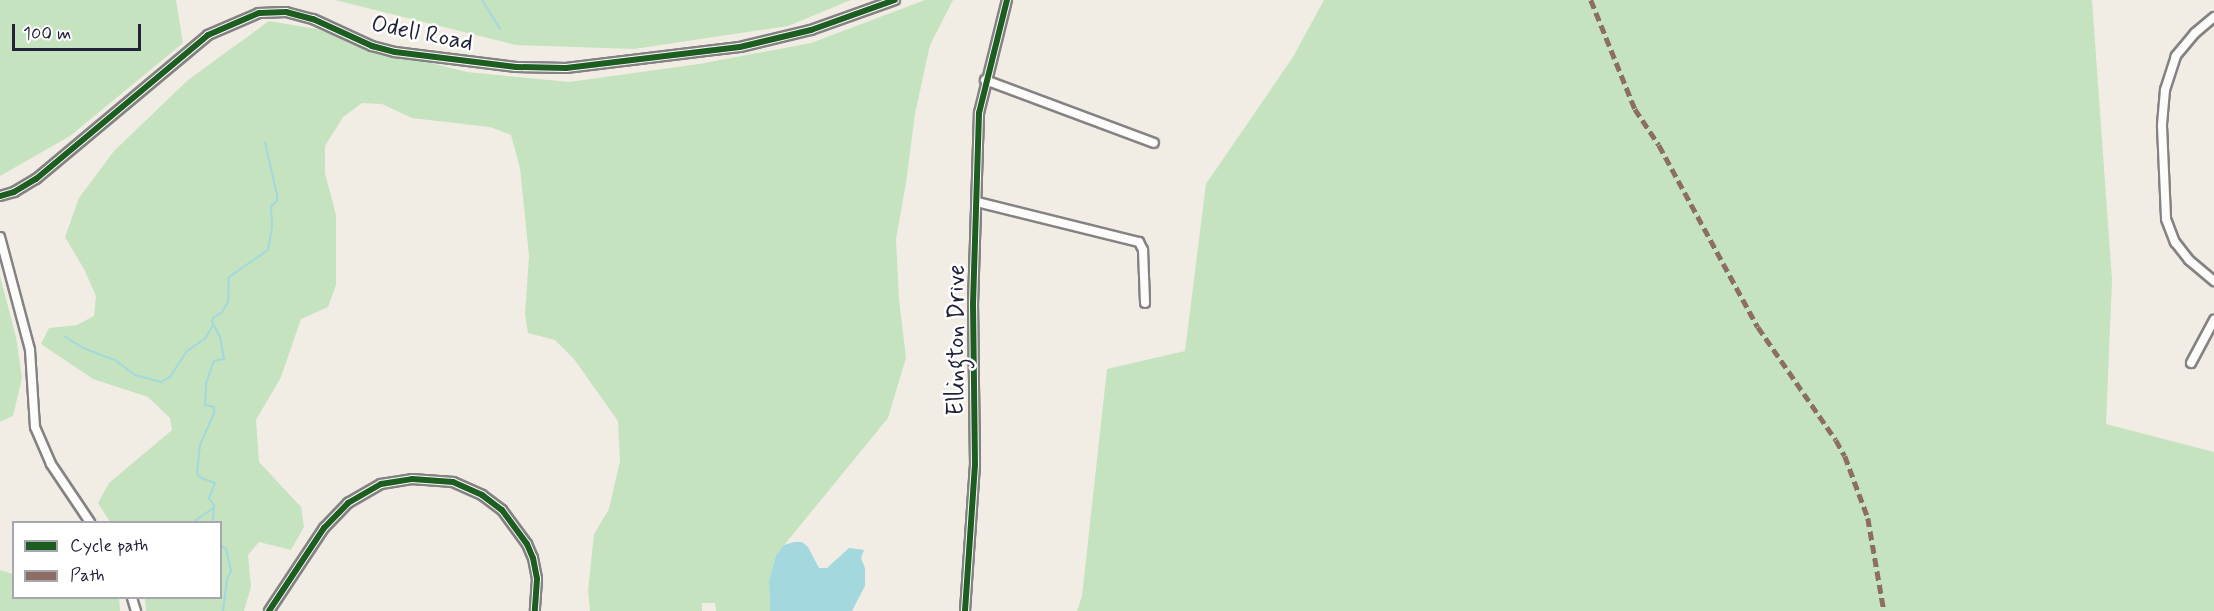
<!DOCTYPE html>
<style>
body{margin:0}
#map{position:relative;width:2214px;height:611px;overflow:hidden;background:#f1ede4;font-family:Mynerve,sans-serif}
div>[style]{position:absolute}
.green>*{inset:0;background:#c5e3be}
.water>*{inset:0;background:#a2d8de}
.stream>*{height:2px;margin:-1px;padding:0 1px;transform-origin:1px;border-radius:1px;background:#a2d8de}
.roads{filter:drop-shadow(2px 0 #848283) drop-shadow(-2px 0 #848283) drop-shadow(0 2px #848283) drop-shadow(0 -2px #848283)}
.minor>*{height:8px;margin:-4px;padding:0 4px;transform-origin:4px;border-radius:4px;background:#fdfcfb}
.quiet>*{height:4.5px;margin-top:-2.25px;transform-origin:0;background:repeating-linear-gradient(90deg,#8d6e63 0 9px,transparent 0 13.5px)}
.cycleway>*{height:6px;margin:-3px;padding:0 3px;transform-origin:3px;border-radius:3px;background:#1b5e20}
span{translate:-50% -50%;white-space:nowrap;text-align:center;line-height:1.15;-webkit-text-stroke:5px #fff;paint-order:stroke}
.street-label{font-size:24px;color:#22223b}
.legend{position:absolute;left:12px;top:521px;width:210px;height:78px;box-sizing:border-box;background:#fff;border:2px solid #a7a7b1;margin:0;padding:8px 10px;list-style:none;font-size:18px;color:#22223b}
.legend li{display:flex;align-items:center;gap:12px;height:30px}
.legend b{width:30px;border:2px solid #a7a7b1}
.scale{position:absolute;left:12px;top:24px;width:129px;height:27px;box-sizing:border-box;border:3px solid #22223b;border-top:0;padding-left:8px;font-size:18px;line-height:21px;white-space:nowrap;color:#22223b;-webkit-text-stroke:4px #fff;paint-order:stroke}
</style>
<div id="map">
<div class="green">
<i style="clip-path:polygon(0 0,176px 0,183px 43px,70px 136px,0 176px)"></i>
<i style="clip-path:polygon(335px 0,851px 0,788px 26px,634px 49px,516px 45px)"></i>
<i style="clip-path:polygon(925px 0,953px 0,930px 45px,915px 114px,906px 183px,896px 239px,899px 299px,906px 358px,888px 418px,776px 555px,769px 580px,770px 611px,716px 611px,715px 603px,702px 603px,702px 611px,590px 611px,588px 591px,594px 534px,609px 509px,620px 461px,618px 421px,574px 359px,555px 340px,528px 333px,525px 315px,529px 256px,520px 168px,511px 135px,490px 127px,412px 118px,382px 104px,362px 103px,343px 117px,325px 146px,325px 173px,336px 215px,336px 285px,328px 307px,301px 319px,281px 377px,256px 420px,259px 462px,301px 507px,304px 527px,291px 550px,259px 542px,248px 555px,251px 587px,244px 611px,146px 611px,145px 598px,220px 598px,220px 522px,110px 522px,98px 503px,109px 483px,172px 430px,170px 418px,148px 397px,93px 379px,41px 344px,49px 328px,77px 325px,94px 316px,96px 296px,84px 269px,65px 237px,79px 198px,114px 151px,188px 80px,269px 21px,317px 29px,367px 47px,467px 72px,569px 82px,699px 64px,811px 43px)"></i>
<i style="clip-path:polygon(1324px 0,2092px 0,2112px 280px,2106px 424px,2214px 452px,2214px 611px,1077px 611px,1082px 596px,1107px 369px,1185px 351px,1206px 184px,1293px 57px)"></i>
<i style="clip-path:polygon(0 276px,16px 337px,22px 378px,13px 416px,0 422px)"></i>
<i style="clip-path:polygon(0 570px,13px 574px,14px 598px,119px 598px,120px 611px,0 611px)"></i>
</div>
<div class="water">
<i style="clip-path:polygon(794px 542px,802px 542px,808px 547px,819px 568px,827px 568px,849px 548px,864px 550px,861px 558px,865px 568px,865px 586px,852px 611px,770px 611px,769px 580px,776px 555px,784px 545px)"></i>
</div>
<div class="stream">
<i style="left:482px;top:0;width:34px;rotate:58deg"></i>
<i style="left:64px;top:336px;width:22px;rotate:32deg"></i>
<i style="left:83px;top:348px;width:34px;rotate:21deg"></i>
<i style="left:115px;top:360px;width:25px;rotate:37deg"></i>
<i style="left:135px;top:375px;width:27px;rotate:15deg"></i>
<i style="left:161px;top:382px;width:10px;rotate:-29deg"></i>
<i style="left:170px;top:377px;width:31px;rotate:-57deg"></i>
<i style="left:187px;top:351px;width:22px;rotate:-34deg"></i>
<i style="left:205px;top:339px;width:14px;rotate:-60deg"></i>
<i style="left:193px;top:522px;width:23px;rotate:-34deg"></i>
<i style="left:213px;top:522px;width:17px;rotate:-87deg"></i>
<i style="left:214px;top:505px;width:9px;rotate:-126deg"></i>
<i style="left:209px;top:498px;width:16px;rotate:-68deg"></i>
<i style="left:215px;top:483px;width:17px;rotate:-159deg"></i>
<i style="left:199px;top:477px;width:4px;rotate:-117deg"></i>
<i style="left:197px;top:473px;width:28px;rotate:-84deg"></i>
<i style="left:200px;top:445px;width:35px;rotate:-66deg"></i>
<i style="left:214px;top:413px;width:6px;rotate:-90deg"></i>
<i style="left:214px;top:407px;width:9px;rotate:-167deg"></i>
<i style="left:205px;top:405px;width:22px;rotate:-87deg"></i>
<i style="left:206px;top:383px;width:23px;rotate:-70deg"></i>
<i style="left:214px;top:361px;width:10px;rotate:-11deg"></i>
<i style="left:224px;top:359px;width:22px;rotate:-100deg"></i>
<i style="left:220px;top:337px;width:17px;rotate:-118deg"></i>
<i style="left:212px;top:322px;width:4px;rotate:-76deg"></i>
<i style="left:213px;top:318px;width:11px;rotate:-34deg"></i>
<i style="left:222px;top:312px;width:12px;rotate:-59deg"></i>
<i style="left:228px;top:302px;width:25px;rotate:-88deg"></i>
<i style="left:229px;top:277px;width:47px;rotate:-34.7deg"></i>
<i style="left:268px;top:250px;width:23px;rotate:-80deg"></i>
<i style="left:272px;top:227px;width:21px;rotate:-93deg"></i>
<i style="left:271px;top:206px;width:8px;rotate:-40deg"></i>
<i style="left:277px;top:201px;width:6px;rotate:-90deg"></i>
<i style="left:277px;top:195px;width:54px;rotate:-102.8deg"></i>
<i style="left:220px;top:545px;width:7px;rotate:34deg"></i>
<i style="left:226px;top:549px;width:23px;rotate:77deg"></i>
<i style="left:231px;top:571px;width:9px;rotate:117deg"></i>
<i style="left:227px;top:579px;width:32px;rotate:97deg"></i>
</div>
<div class="roads">
<div class="minor">
<i style="left:2214px;top:17px;width:25px;rotate:140deg"></i>
<i style="left:2195px;top:33px;width:30px;rotate:130deg"></i>
<i style="left:2176px;top:56px;width:36px;rotate:108deg"></i>
<i style="left:2165px;top:90px;width:36px;rotate:95deg"></i>
<i style="left:2162px;top:126px;width:93px;rotate:87.5deg"></i>
<i style="left:2166px;top:219px;width:25px;rotate:69deg"></i>
<i style="left:2175px;top:242px;width:23px;rotate:52deg"></i>
<i style="left:2189px;top:260px;width:33px;rotate:40deg"></i>
<i style="left:985px;top:80px;width:180px;rotate:20.4deg"></i>
<i style="left:0;top:196px;width:15px;rotate:-16deg"></i>
<i style="left:14px;top:192px;width:26px;rotate:-31deg"></i>
<i style="left:36px;top:179px;width:224px;rotate:-39.9deg"></i>
<i style="left:208px;top:35px;width:56px;rotate:-23.3deg"></i>
<i style="left:259px;top:13px;width:27px;rotate:-2deg"></i>
<i style="left:286px;top:12px;width:28px;rotate:15deg"></i>
<i style="left:313px;top:19px;width:65px;rotate:24.6deg"></i>
<i style="left:372px;top:46px;width:24px;rotate:15deg"></i>
<i style="left:395px;top:52px;width:122px;rotate:7.1deg"></i>
<i style="left:516px;top:67px;width:50px;rotate:1.1deg"></i>
<i style="left:566px;top:68px;width:175px;rotate:-6.9deg"></i>
<i style="left:740px;top:47px;width:73px;rotate:-13.5deg"></i>
<i style="left:811px;top:30px;width:89px;rotate:-19.7deg"></i>
<i style="left:977px;top:202px;width:167px;rotate:13.9deg"></i>
<i style="left:1139px;top:242px;width:9px;rotate:63deg"></i>
<i style="left:1143px;top:250px;width:53px;rotate:87.8deg"></i>
<i style="left:0;top:237px;width:117px;rotate:75.1deg"></i>
<i style="left:30px;top:350px;width:77px;rotate:86.3deg"></i>
<i style="left:35px;top:427px;width:40px;rotate:66.6deg"></i>
<i style="left:51px;top:464px;width:70px;rotate:56.1deg"></i>
<i style="left:2191px;top:363px;width:49px;rotate:-61.9deg"></i>
<i style="left:132px;top:598px;width:14px;rotate:73deg"></i>
<i style="left:269px;top:611px;width:100px;rotate:-56.5deg"></i>
<i style="left:324px;top:528px;width:35px;rotate:-46deg"></i>
<i style="left:348px;top:503px;width:38px;rotate:-30deg"></i>
<i style="left:381px;top:484px;width:31px;rotate:-9deg"></i>
<i style="left:412px;top:479px;width:41px;rotate:4.2deg"></i>
<i style="left:453px;top:482px;width:32px;rotate:24deg"></i>
<i style="left:482px;top:495px;width:25px;rotate:37deg"></i>
<i style="left:502px;top:510px;width:42px;rotate:53.7deg"></i>
<i style="left:527px;top:544px;width:15px;rotate:67deg"></i>
<i style="left:533px;top:558px;width:21px;rotate:79deg"></i>
<i style="left:537px;top:579px;width:32px;rotate:94deg"></i>
<i style="left:965px;top:611px;width:146px;rotate:-86.1deg"></i>
<i style="left:975px;top:465px;width:161px;rotate:-90.7deg"></i>
<i style="left:973px;top:304px;width:191px;rotate:-88.2deg"></i>
<i style="left:979px;top:113px;width:116px;rotate:-76.1deg"></i>
</div>
</div>
<div class="quiet">
<i style="left:1591px;top:0;width:118px;rotate:68deg"></i>
<i style="left:1635px;top:109px;width:43px;rotate:56.3deg"></i>
<i style="left:1659px;top:145px;width:207px;rotate:61.5deg"></i>
<i style="left:1758px;top:327px;width:137px;rotate:55.4deg"></i>
<i style="left:1836px;top:440px;width:18px;rotate:61deg"></i>
<i style="left:1845px;top:456px;width:66px;rotate:69.6deg"></i>
<i style="left:1868px;top:518px;width:94px;rotate:80.2deg"></i>
</div>
<div class="cycleway">
<i style="left:0;top:196px;width:15px;rotate:-16deg"></i>
<i style="left:14px;top:192px;width:26px;rotate:-31deg"></i>
<i style="left:36px;top:179px;width:224px;rotate:-39.9deg"></i>
<i style="left:208px;top:35px;width:56px;rotate:-23.3deg"></i>
<i style="left:259px;top:13px;width:27px;rotate:-2deg"></i>
<i style="left:286px;top:12px;width:28px;rotate:15deg"></i>
<i style="left:313px;top:19px;width:65px;rotate:24.6deg"></i>
<i style="left:372px;top:46px;width:24px;rotate:15deg"></i>
<i style="left:395px;top:52px;width:122px;rotate:7.1deg"></i>
<i style="left:516px;top:67px;width:50px;rotate:1.1deg"></i>
<i style="left:566px;top:68px;width:175px;rotate:-6.9deg"></i>
<i style="left:740px;top:47px;width:73px;rotate:-13.5deg"></i>
<i style="left:811px;top:30px;width:89px;rotate:-19.7deg"></i>
<i style="left:269px;top:611px;width:100px;rotate:-56.5deg"></i>
<i style="left:324px;top:528px;width:35px;rotate:-46deg"></i>
<i style="left:348px;top:503px;width:38px;rotate:-30deg"></i>
<i style="left:381px;top:484px;width:31px;rotate:-9deg"></i>
<i style="left:412px;top:479px;width:41px;rotate:4.2deg"></i>
<i style="left:453px;top:482px;width:32px;rotate:24deg"></i>
<i style="left:482px;top:495px;width:25px;rotate:37deg"></i>
<i style="left:502px;top:510px;width:42px;rotate:53.7deg"></i>
<i style="left:527px;top:544px;width:15px;rotate:67deg"></i>
<i style="left:533px;top:558px;width:21px;rotate:79deg"></i>
<i style="left:537px;top:579px;width:32px;rotate:94deg"></i>
<i style="left:965px;top:611px;width:146px;rotate:-86.1deg"></i>
<i style="left:975px;top:465px;width:161px;rotate:-90.7deg"></i>
<i style="left:973px;top:304px;width:191px;rotate:-88.2deg"></i>
<i style="left:979px;top:113px;width:116px;rotate:-76.1deg"></i>
</div>
<div class="street-label">
<span style="left:422px;top:34px;rotate:11deg">Odell Road</span>
<span style="left:957px;top:340px;rotate:-90deg">Ellington Drive</span>
</div>
<ul class="legend">
<li><b style="height:8px;background:#1b5e20"></b>Cycle path</li>
<li><b style="height:8px;background:#8d6e63"></b>Path</li>
</ul>
<div class="scale">100 m</div>
</div>
